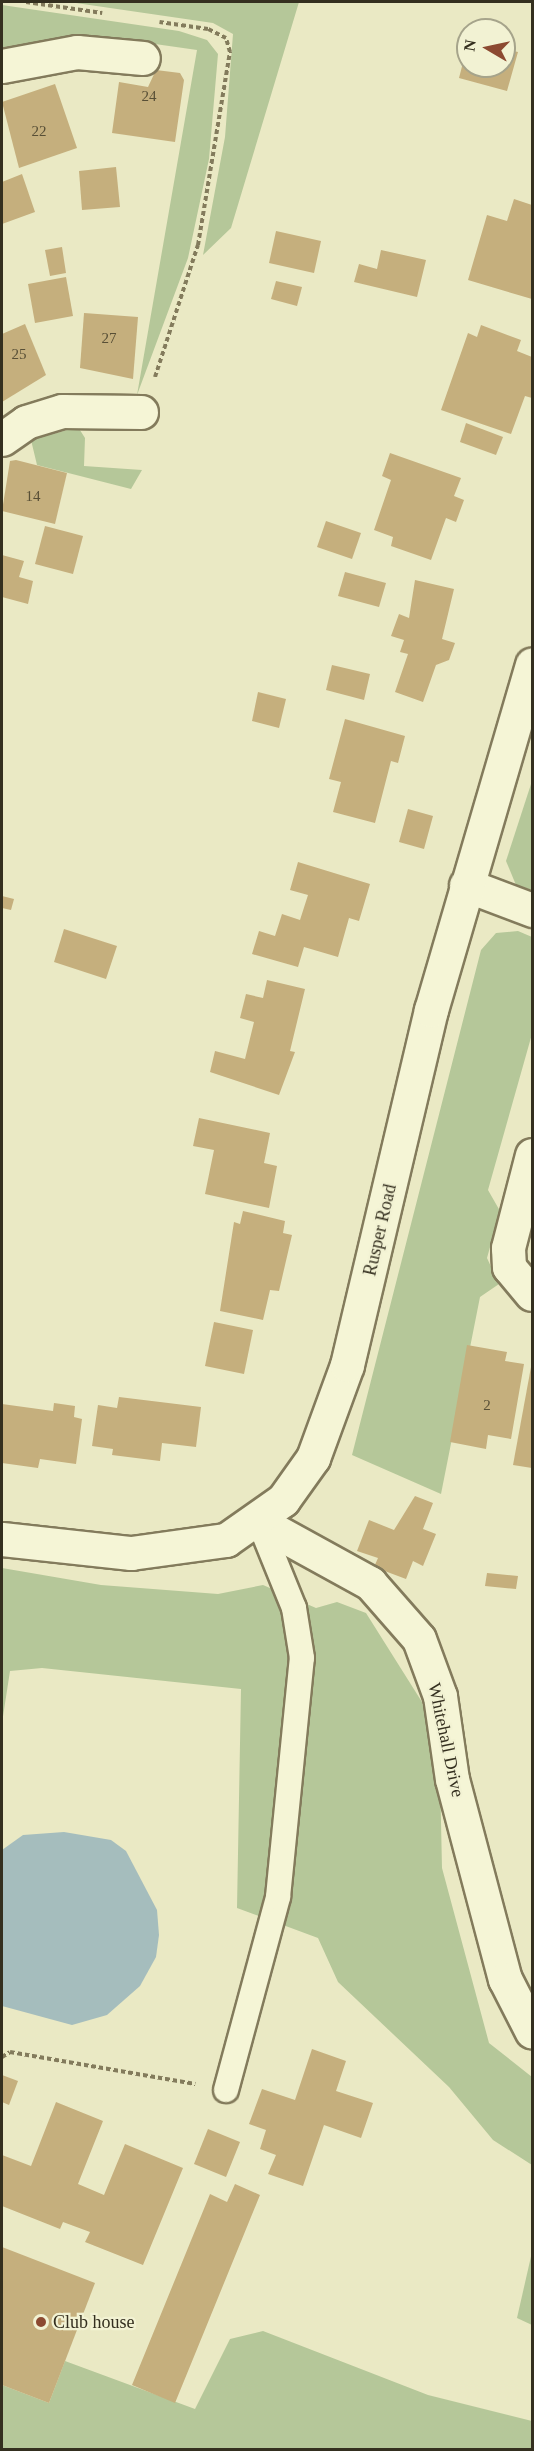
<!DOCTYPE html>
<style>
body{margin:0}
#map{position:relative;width:534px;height:2451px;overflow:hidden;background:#eae9c4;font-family:"Times New Roman",serif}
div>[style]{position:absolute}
.green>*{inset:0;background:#b5c799}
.water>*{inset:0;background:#a5bdbd}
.building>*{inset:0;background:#c5af7d}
.path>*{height:4px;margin-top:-2px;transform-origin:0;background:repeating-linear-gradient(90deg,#837b5c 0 4.5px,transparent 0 7.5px)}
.roads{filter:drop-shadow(2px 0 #837b5c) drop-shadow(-2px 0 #837b5c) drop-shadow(0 2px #837b5c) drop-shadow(0 -2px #837b5c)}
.lane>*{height:24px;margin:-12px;padding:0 12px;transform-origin:12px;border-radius:12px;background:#f5f5d6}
.street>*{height:33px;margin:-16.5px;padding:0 16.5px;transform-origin:16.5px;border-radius:16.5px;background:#f5f5d6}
.dots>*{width:16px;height:16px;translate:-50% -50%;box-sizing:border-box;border:3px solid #f2f2d3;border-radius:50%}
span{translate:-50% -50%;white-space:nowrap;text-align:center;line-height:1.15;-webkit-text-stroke:4.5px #f2f2d3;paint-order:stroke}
.number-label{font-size:15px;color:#584f36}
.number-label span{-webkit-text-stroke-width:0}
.street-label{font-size:18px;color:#342f1f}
.poi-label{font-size:18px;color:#342f1f}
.left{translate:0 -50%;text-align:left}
.frame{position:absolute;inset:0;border:3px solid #342f1f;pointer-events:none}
.north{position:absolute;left:456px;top:18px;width:60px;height:60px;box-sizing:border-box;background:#f2f2d3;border:2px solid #a6a48b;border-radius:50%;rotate:279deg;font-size:16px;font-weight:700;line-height:24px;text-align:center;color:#342f1f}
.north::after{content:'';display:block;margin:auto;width:21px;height:27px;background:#8c4a31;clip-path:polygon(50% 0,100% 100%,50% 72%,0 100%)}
</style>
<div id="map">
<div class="green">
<i style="clip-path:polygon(69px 2px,299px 2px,231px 228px,203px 255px,225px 137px,233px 34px,213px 23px)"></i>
<i style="clip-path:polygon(2px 5px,179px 31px,207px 40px,218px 54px,209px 159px,188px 258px,137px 395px,197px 50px,99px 36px,47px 40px,2px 52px)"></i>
<i style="clip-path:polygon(78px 427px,85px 438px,84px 466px,142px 470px,131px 489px,37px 465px,31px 440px)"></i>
<i style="clip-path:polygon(532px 781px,532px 890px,516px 885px,506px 861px)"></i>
<i style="clip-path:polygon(518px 931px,532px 937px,532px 1034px,488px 1190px,500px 1211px,487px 1258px,499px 1284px,480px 1297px,441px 1494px,352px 1455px,481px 950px,496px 933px)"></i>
<i style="clip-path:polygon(2px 1568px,101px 1585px,218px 1594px,263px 1585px,316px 1608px,337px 1602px,366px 1613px,422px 1702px,440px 1774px,442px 1868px,489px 2043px,532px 2077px,532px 2165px,493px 2140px,449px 2087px,338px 1982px,318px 1938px,237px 1908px,241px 1689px,42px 1668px,10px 1671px,2px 1723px)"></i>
<i style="clip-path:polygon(532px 2252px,532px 2325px,517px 2318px)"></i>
<i style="clip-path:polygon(263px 2331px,428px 2395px,532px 2421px,532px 2449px,2px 2449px,2px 2385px,49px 2403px,65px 2361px,195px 2409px,230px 2339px)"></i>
</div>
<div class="water">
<i style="clip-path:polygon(64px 1832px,111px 1840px,126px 1851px,157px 1910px,159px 1935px,156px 1957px,140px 1986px,107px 2015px,72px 2025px,2px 2006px,2px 1850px,23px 1835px)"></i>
</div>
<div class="building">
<i style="clip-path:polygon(467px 47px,468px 66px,504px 66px,504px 49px,518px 52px,507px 91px,459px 78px)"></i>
<i style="clip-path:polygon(156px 70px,180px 73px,184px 80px,175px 142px,112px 133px,119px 82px,148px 87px)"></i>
<i style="clip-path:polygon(55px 84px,77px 148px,19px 168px,2px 102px)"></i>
<i style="clip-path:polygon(116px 167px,120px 207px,82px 210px,79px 171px)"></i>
<i style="clip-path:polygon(22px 174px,35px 212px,2px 224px,2px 182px)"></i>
<i style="clip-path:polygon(514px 199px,532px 205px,532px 299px,468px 280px,487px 215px,507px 221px)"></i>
<i style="clip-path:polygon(276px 231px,321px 241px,314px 273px,269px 263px)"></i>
<i style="clip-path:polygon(62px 247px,66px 273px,50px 276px,45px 250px)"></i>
<i style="clip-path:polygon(381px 250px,426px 260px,417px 297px,354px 282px,359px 264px,377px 269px)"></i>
<i style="clip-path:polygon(66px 277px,73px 316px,35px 323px,28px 284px)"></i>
<i style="clip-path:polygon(276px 281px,302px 287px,297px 306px,271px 299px)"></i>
<i style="clip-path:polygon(84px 313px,138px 317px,133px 379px,80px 368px)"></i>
<i style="clip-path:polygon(25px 324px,46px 375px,2px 402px,2px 334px)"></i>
<i style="clip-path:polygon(481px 325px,521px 340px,517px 351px,532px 357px,532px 398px,525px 396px,511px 434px,441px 410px,468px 333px,477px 337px)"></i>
<i style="clip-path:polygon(466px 423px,503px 437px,496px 455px,460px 442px)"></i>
<i style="clip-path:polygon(390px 453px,461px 478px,454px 496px,464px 500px,456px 522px,446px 518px,431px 560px,391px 546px,393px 537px,374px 530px,391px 480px,382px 476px)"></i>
<i style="clip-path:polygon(16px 460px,67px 473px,55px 524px,2px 511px,10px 461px)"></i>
<i style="clip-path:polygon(326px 521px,361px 533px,352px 559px,317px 547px)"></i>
<i style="clip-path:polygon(45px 526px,83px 536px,73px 574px,35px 564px)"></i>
<i style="clip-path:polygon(2px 555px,24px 561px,19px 577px,33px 581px,28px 604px,2px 597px)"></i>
<i style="clip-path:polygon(345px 572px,386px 583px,379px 607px,338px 596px)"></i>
<i style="clip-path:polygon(415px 580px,454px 589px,442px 639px,455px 643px,449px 660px,436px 665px,423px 702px,395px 692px,408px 654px,400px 652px,404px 640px,391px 636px,399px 614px,409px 618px)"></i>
<i style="clip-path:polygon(332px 665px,370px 674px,364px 700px,326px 690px)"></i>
<i style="clip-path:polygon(258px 692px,286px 699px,279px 728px,252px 721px)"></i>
<i style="clip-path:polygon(345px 719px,405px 736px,398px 763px,391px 761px,375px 823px,333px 812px,341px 782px,329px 779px)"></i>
<i style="clip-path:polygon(408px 809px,433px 816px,424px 849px,399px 842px)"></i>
<i style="clip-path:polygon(298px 862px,370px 884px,359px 921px,349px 918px,338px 957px,304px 947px,298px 967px,252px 954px,259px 931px,275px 936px,282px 914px,300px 920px,308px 895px,290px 890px)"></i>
<i style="clip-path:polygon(2px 896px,14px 899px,11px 910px,2px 908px)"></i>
<i style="clip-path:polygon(64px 929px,117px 946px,106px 979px,54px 962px)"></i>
<i style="clip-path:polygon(267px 980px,305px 989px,290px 1051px,295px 1052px,279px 1095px,210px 1072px,215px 1051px,245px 1059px,254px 1022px,240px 1018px,246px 994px,263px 998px)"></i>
<i style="clip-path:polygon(199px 1118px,270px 1133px,264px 1163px,277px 1166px,269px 1208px,205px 1194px,214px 1150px,193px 1146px)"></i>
<i style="clip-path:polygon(243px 1211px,285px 1221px,283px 1233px,292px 1235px,279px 1291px,270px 1290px,263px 1320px,220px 1311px,234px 1222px,240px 1224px)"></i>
<i style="clip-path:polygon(214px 1322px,253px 1330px,244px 1374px,205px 1366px)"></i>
<i style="clip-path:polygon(467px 1345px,507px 1352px,505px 1361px,524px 1364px,511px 1439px,488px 1435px,486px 1449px,450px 1442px)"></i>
<i style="clip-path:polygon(531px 1367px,532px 1367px,532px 1468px,513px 1465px)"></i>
<i style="clip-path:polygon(119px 1397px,201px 1407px,196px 1447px,162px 1443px,160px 1461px,112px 1455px,113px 1449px,92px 1446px,98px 1405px,117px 1408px)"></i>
<i style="clip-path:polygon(54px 1403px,75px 1406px,74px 1417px,82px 1419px,76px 1464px,40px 1459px,38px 1468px,2px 1463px,2px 1404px,53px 1411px)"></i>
<i style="clip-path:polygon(415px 1496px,433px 1503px,423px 1529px,436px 1534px,423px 1566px,413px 1561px,406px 1579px,374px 1567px,378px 1558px,357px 1551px,369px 1520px,394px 1530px)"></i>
<i style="clip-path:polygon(487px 1573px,518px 1576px,516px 1589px,485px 1586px)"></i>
<i style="clip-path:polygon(312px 2049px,346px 2061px,336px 2091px,373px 2103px,361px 2138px,324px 2125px,303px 2186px,268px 2174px,276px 2155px,260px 2149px,266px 2130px,249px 2124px,262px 2089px,295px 2100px)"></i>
<i style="clip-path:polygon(2px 2075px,18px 2081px,9px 2105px,2px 2102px)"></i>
<i style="clip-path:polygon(56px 2102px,103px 2121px,78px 2184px,104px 2195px,125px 2144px,183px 2168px,143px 2265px,85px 2242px,90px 2232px,63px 2222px,60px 2229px,2px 2206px,2px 2155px,31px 2166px)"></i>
<i style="clip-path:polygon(208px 2129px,240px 2142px,226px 2177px,194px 2164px)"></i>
<i style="clip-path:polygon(235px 2184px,260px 2195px,175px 2403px,132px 2385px,210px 2194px,227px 2202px)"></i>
<i style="clip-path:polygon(2px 2247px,95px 2283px,49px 2403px,2px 2385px)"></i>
</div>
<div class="path">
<i style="left:26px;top:2px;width:77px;rotate:8.2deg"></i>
<i style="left:155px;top:377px;width:139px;rotate:-72deg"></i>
<i style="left:198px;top:245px;width:196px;rotate:-80.6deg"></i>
<i style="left:230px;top:52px;width:15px;rotate:-106deg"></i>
<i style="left:226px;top:38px;width:20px;rotate:-153deg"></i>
<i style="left:208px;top:29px;width:49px;rotate:-171.7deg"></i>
<i style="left:2px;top:2057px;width:9px;rotate:-32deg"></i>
<i style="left:10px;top:2052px;width:188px;rotate:9.8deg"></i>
</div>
<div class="roads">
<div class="lane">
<i style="left:226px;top:2090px;width:200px;rotate:-74.9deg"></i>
<i style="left:278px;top:1897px;width:240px;rotate:-84.3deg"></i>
<i style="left:302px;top:1658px;width:51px;rotate:-99.1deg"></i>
<i style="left:294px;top:1608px;width:93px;rotate:-112.1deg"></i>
</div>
<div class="street">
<i style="left:2px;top:66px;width:76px;rotate:-10.6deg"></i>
<i style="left:77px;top:52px;width:66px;rotate:5.2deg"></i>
<i style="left:2px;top:439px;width:29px;rotate:-35deg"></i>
<i style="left:26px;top:422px;width:38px;rotate:-17deg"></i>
<i style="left:62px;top:411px;width:79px;rotate:0.7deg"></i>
<i style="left:466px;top:885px;width:71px;rotate:20.7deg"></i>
<i style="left:532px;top:1155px;width:96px;rotate:104.5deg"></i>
<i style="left:508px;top:1248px;width:19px;rotate:87deg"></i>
<i style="left:509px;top:1267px;width:35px;rotate:50deg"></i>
<i style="left:259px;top:1522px;width:127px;rotate:28.8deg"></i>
<i style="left:370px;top:1583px;width:74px;rotate:48.8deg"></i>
<i style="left:419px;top:1639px;width:61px;rotate:69.8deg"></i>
<i style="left:440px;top:1696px;width:84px;rotate:81.8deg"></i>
<i style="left:452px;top:1779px;width:207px;rotate:75.2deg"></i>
<i style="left:505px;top:1979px;width:59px;rotate:63deg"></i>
<i style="left:2px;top:1539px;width:130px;rotate:6.2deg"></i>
<i style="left:131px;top:1553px;width:96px;rotate:-7.8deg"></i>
<i style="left:226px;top:1540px;width:70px;rotate:-35.1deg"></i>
<i style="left:283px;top:1500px;width:52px;rotate:-54.5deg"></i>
<i style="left:313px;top:1458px;width:99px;rotate:-69.9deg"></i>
<i style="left:347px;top:1365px;width:365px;rotate:-76.7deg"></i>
<i style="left:431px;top:1010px;width:360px;rotate:-73.7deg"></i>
</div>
</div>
<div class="dots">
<i style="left:41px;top:2322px;background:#8c4a31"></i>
</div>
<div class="number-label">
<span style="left:149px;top:97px">24</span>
<span style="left:39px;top:132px">22</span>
<span style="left:109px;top:339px">27</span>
<span style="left:19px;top:355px">25</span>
<span style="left:33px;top:497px">14</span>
<span style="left:487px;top:1406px">2</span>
</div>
<div class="street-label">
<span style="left:380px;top:1230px;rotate:-77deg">Rusper Road</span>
<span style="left:446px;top:1740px;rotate:78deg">Whitehall Drive</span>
</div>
<div class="poi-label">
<span class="left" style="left:53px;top:2322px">Club house</span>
</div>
<div class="frame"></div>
<div class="north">N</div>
</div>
